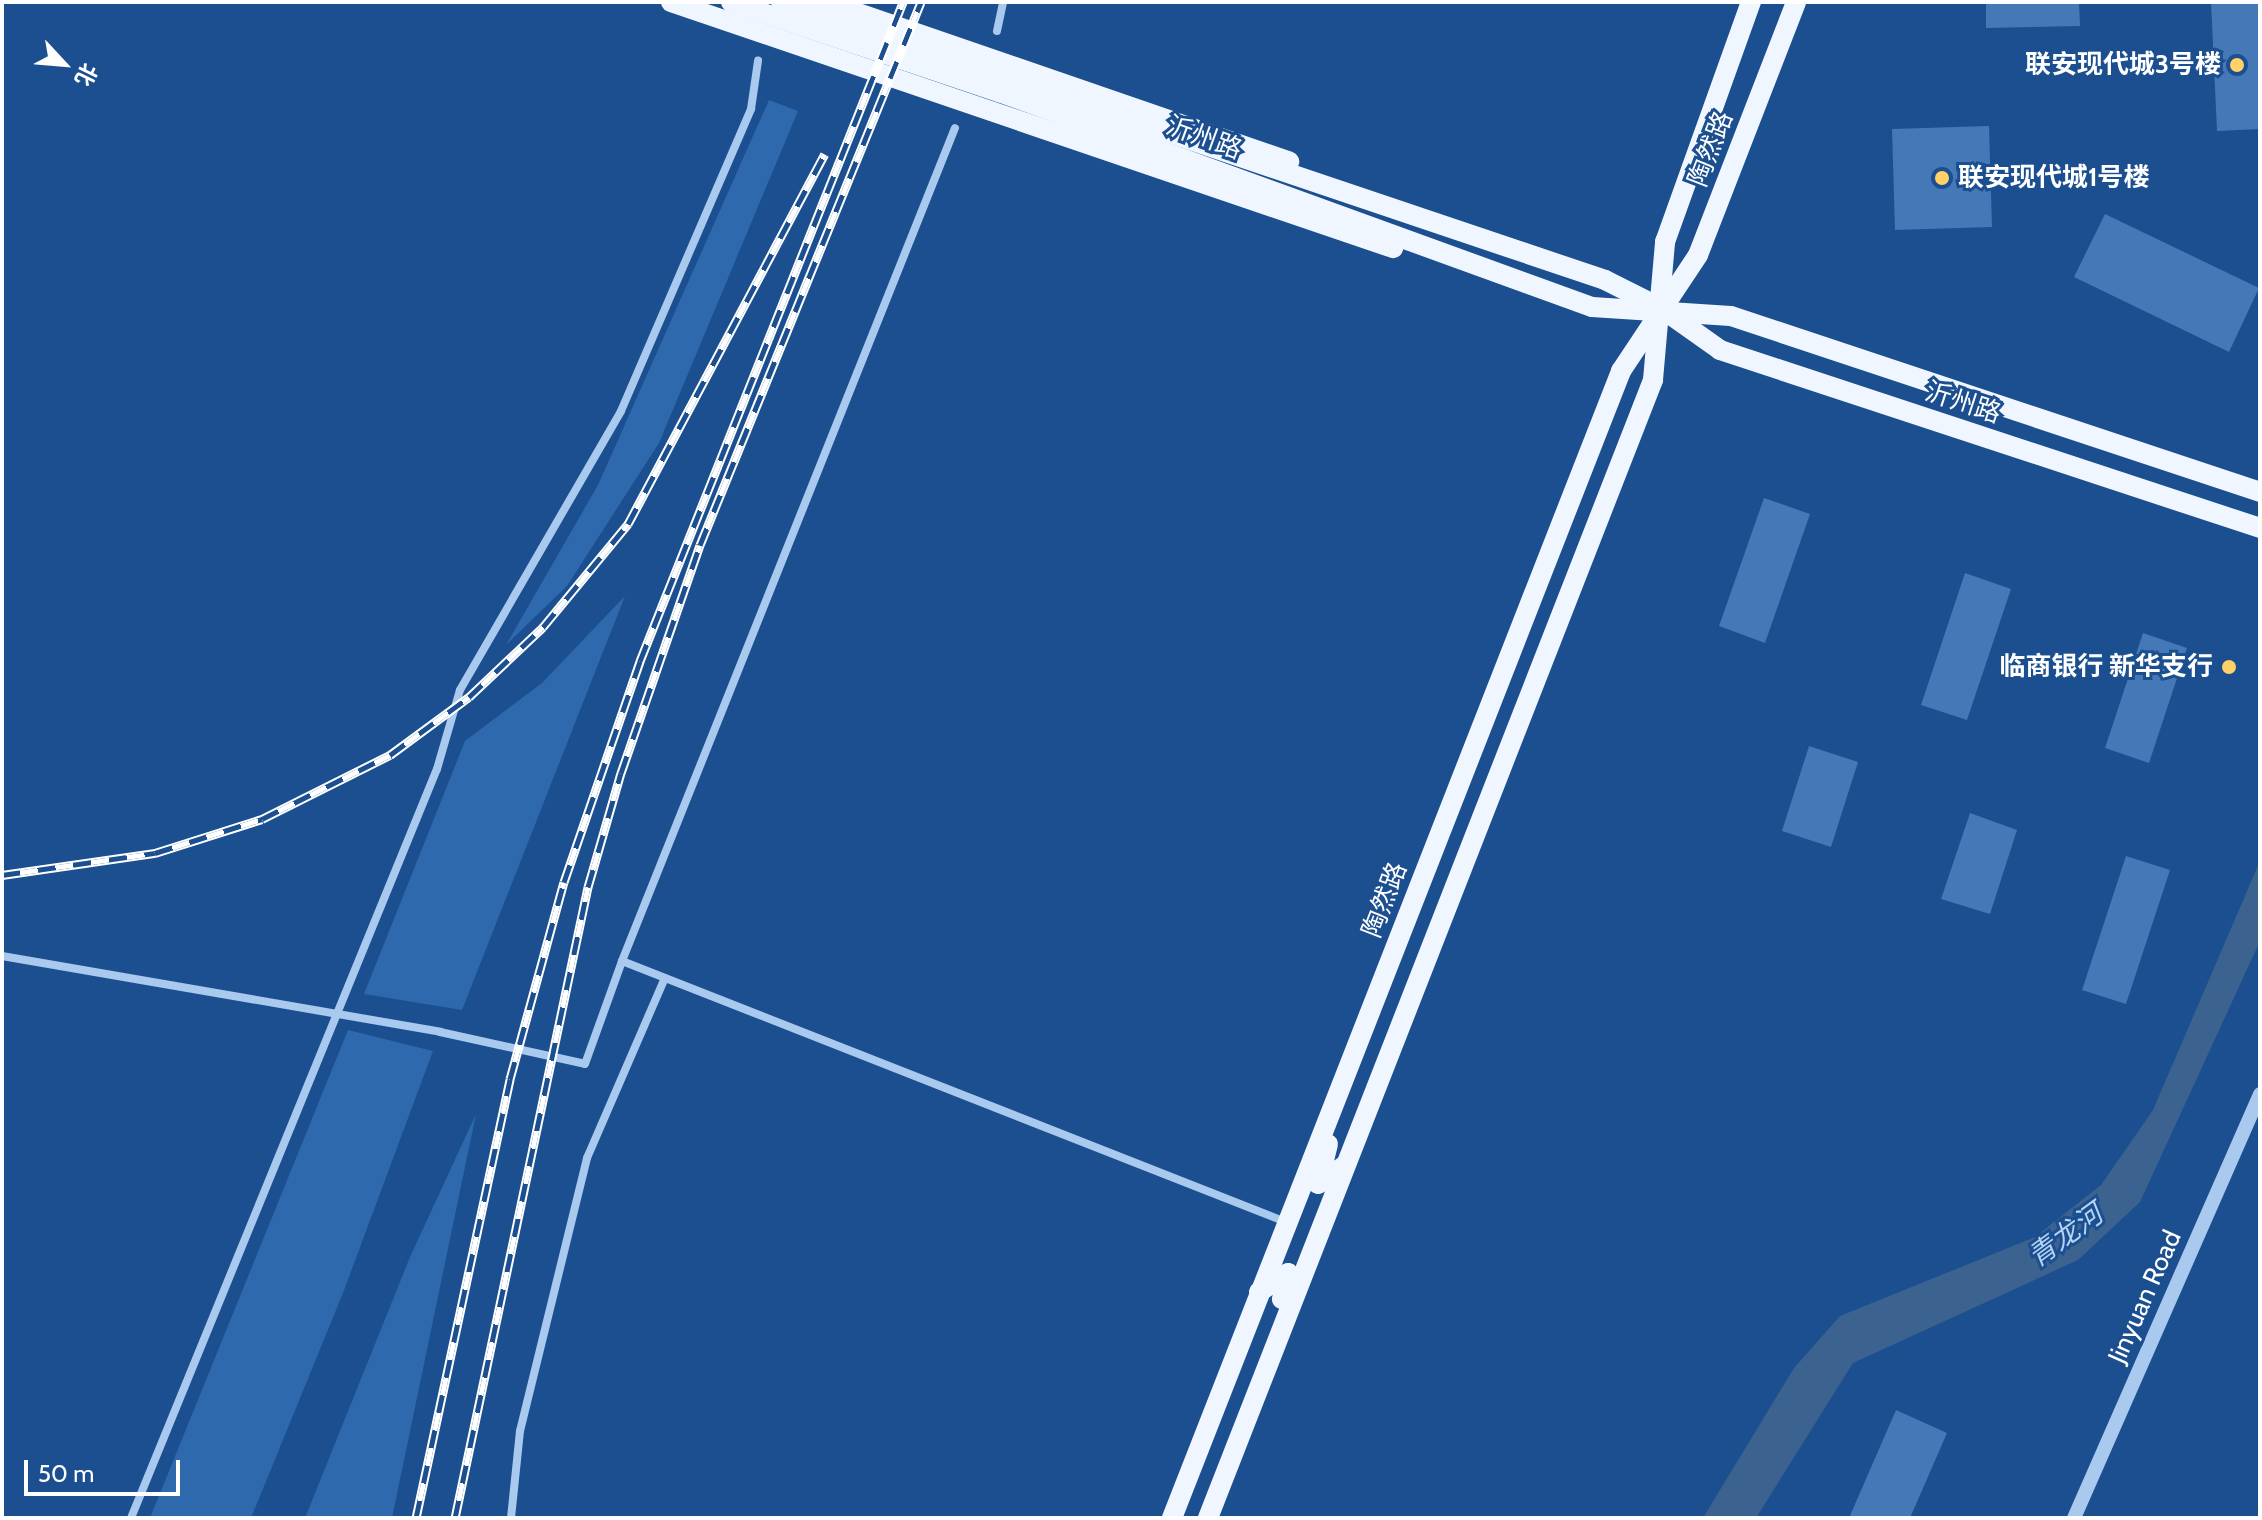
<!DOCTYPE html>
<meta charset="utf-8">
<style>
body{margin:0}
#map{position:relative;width:2262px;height:1520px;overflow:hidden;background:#1b4f8f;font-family:Cabin,"Noto Sans SC",sans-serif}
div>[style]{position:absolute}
.green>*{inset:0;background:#2e69ad}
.water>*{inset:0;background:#3c6290}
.building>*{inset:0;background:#4478b7}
.minor>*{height:8px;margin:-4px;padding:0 4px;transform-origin:4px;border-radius:4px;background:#a9c9ee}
.tertiary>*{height:14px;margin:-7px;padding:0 7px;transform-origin:7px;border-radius:7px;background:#a9c9ee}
.primary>*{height:20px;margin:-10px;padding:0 10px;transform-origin:10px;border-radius:10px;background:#f0f6ff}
.rail>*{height:9px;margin-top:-4.5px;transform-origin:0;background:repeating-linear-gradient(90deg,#1b4f8f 0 18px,#fff 0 36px);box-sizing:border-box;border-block:2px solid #fff}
.dots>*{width:22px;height:22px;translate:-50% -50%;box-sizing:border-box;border:4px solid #1b4f8f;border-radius:50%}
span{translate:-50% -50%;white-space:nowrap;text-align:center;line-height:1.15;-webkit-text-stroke:6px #1b4f8f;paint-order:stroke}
.poi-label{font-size:26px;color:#fff;font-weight:700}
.right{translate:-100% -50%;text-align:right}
.left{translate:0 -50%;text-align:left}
.street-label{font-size:26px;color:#fff}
.water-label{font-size:28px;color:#b5d3f5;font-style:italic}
.frame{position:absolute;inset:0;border:4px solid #fff;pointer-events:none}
.north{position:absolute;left:24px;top:24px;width:80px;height:80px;-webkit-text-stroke:6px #1b4f8f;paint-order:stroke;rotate:116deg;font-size:22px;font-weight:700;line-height:32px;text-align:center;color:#fff}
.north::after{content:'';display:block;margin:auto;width:28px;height:36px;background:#fff;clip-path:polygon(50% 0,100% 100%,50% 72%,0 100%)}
.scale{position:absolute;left:24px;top:1460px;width:156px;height:36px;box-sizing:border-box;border:4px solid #fff;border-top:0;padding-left:10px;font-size:24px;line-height:28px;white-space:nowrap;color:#fff;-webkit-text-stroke:6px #1b4f8f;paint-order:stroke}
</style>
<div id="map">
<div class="green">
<i style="clip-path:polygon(769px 100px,798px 111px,659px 443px,567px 586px,506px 645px,598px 485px)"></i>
<i style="clip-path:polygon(625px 596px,462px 1010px,364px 994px,465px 741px,542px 683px)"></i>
<i style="clip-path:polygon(348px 1030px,433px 1051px,343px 1293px,251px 1518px,150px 1518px)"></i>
<i style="clip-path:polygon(476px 1114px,392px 1518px,305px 1518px,410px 1257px)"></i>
</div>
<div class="water">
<i style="clip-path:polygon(2260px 861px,2260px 941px,2140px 1202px,2078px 1260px,1853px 1363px,1756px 1518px,1703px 1518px,1794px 1368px,1840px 1316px,2035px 1237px,2101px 1185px,2153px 1110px)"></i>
</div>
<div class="building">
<i style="clip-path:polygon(1986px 2px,2079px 2px,2080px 26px,1986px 28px)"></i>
<i style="clip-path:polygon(2211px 2px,2260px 2px,2260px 129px,2217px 131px)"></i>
<i style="clip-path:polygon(1989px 126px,1992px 227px,1895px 230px,1892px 129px)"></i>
<i style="clip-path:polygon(2105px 214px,2259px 288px,2229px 352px,2074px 277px)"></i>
<i style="clip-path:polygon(1764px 498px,1810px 514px,1765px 643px,1719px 626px)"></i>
<i style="clip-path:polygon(1965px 573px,2011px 589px,1967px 720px,1921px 705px)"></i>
<i style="clip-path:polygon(2143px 633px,2187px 648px,2149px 763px,2105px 748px)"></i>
<i style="clip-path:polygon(1809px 746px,1858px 762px,1831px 847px,1782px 831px)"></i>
<i style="clip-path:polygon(1970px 813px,2017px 830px,1990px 914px,1941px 899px)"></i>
<i style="clip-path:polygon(2126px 856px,2170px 870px,2126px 1004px,2082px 990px)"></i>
<i style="clip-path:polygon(1896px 1410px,1947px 1433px,1910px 1518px,1849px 1518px)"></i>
</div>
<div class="minor">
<i style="left:997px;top:31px;width:30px;rotate:-78deg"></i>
<i style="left:2px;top:956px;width:445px;rotate:9.8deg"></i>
<i style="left:440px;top:1032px;width:148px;rotate:12.4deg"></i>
<i style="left:585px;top:1064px;width:109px;rotate:-70.2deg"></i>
<i style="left:622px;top:961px;width:713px;rotate:21.46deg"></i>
<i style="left:622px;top:961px;width:897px;rotate:-68.21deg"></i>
<i style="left:131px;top:1518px;width:809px;rotate:-67.78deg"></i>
<i style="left:437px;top:769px;width:82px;rotate:-73.8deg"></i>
<i style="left:460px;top:690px;width:322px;rotate:-60deg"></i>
<i style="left:621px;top:411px;width:329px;rotate:-66.7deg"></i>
<i style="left:751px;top:109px;width:49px;rotate:-81.7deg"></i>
<i style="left:511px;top:1518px;width:87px;rotate:-84.1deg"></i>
<i style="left:520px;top:1431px;width:281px;rotate:-76.2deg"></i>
<i style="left:587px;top:1158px;width:196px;rotate:-66.6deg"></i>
</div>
<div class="tertiary">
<i style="left:2074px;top:1518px;width:463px;rotate:-66.3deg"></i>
</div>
<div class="primary">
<i style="left:671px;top:2px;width:763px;rotate:18.82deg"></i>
<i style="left:731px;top:2px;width:283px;rotate:18.6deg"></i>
<i style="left:999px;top:92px;width:631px;rotate:19.93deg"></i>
<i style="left:1592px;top:307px;width:139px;rotate:3.7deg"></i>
<i style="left:1731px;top:316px;width:558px;rotate:18.4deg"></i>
<i style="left:781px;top:2px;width:870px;rotate:18.64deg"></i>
<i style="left:1605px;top:280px;width:63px;rotate:26.6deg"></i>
<i style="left:1661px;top:308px;width:72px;rotate:35.4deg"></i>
<i style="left:1720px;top:350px;width:569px;rotate:18.24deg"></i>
<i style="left:826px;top:2px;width:490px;rotate:19deg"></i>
<i style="left:1328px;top:1144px;width:41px;rotate:104deg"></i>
<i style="left:1318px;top:1184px;width:33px;rotate:-35deg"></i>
<i style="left:1259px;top:1292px;width:35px;rotate:-33deg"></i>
<i style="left:1288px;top:1273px;width:27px;rotate:103deg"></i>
<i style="left:1172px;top:1518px;width:1232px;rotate:-68.62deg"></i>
<i style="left:1621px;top:371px;width:139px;rotate:-56.4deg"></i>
<i style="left:1698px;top:255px;width:271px;rotate:-68.8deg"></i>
<i style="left:1208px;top:1518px;width:1222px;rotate:-68.64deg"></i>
<i style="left:1653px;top:380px;width:139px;rotate:-85deg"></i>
<i style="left:1665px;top:242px;width:255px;rotate:-70.3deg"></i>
</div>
<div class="rail">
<i style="left:2px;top:875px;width:155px;rotate:-8.2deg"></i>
<i style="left:155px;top:853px;width:112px;rotate:-17.6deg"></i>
<i style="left:262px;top:819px;width:143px;rotate:-26.6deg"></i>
<i style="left:390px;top:755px;width:98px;rotate:-36.3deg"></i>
<i style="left:469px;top:697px;width:102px;rotate:-43.4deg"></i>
<i style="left:543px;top:627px;width:134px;rotate:-50.5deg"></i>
<i style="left:628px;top:524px;width:419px;rotate:-62deg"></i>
<i style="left:416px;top:1518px;width:449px;rotate:-77.9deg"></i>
<i style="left:510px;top:1079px;width:204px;rotate:-74.7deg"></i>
<i style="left:564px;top:882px;width:234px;rotate:-71deg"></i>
<i style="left:640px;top:661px;width:710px;rotate:-68.24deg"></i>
<i style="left:455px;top:1518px;width:645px;rotate:-78.1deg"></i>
<i style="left:588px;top:887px;width:119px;rotate:-73.9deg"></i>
<i style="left:621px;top:773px;width:241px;rotate:-70.9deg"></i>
<i style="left:700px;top:545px;width:586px;rotate:-67.85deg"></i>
</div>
<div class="dots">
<i style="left:2237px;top:65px;background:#ffd166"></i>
<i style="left:1942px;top:178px;background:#ffd166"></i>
<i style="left:2229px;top:667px;background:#ffd166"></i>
</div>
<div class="poi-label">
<span class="right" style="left:2221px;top:65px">联安现代城3号楼</span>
<span class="left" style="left:1958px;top:178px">联安现代城1号楼</span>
<span class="right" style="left:2213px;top:667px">临商银行 新华支行</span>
</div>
<div class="street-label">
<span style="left:1204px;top:138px;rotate:20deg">沂州路</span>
<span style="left:1711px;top:149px;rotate:-69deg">陶然路</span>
<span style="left:1963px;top:403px;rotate:18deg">沂州路</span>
<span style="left:1385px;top:900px;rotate:-69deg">陶然路</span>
<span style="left:2145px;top:1297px;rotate:-66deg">Jinyuan Road</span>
</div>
<div class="water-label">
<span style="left:2065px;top:1235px;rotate:-36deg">青龙河</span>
</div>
<div class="frame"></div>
<div class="north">北</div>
<div class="scale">50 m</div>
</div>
